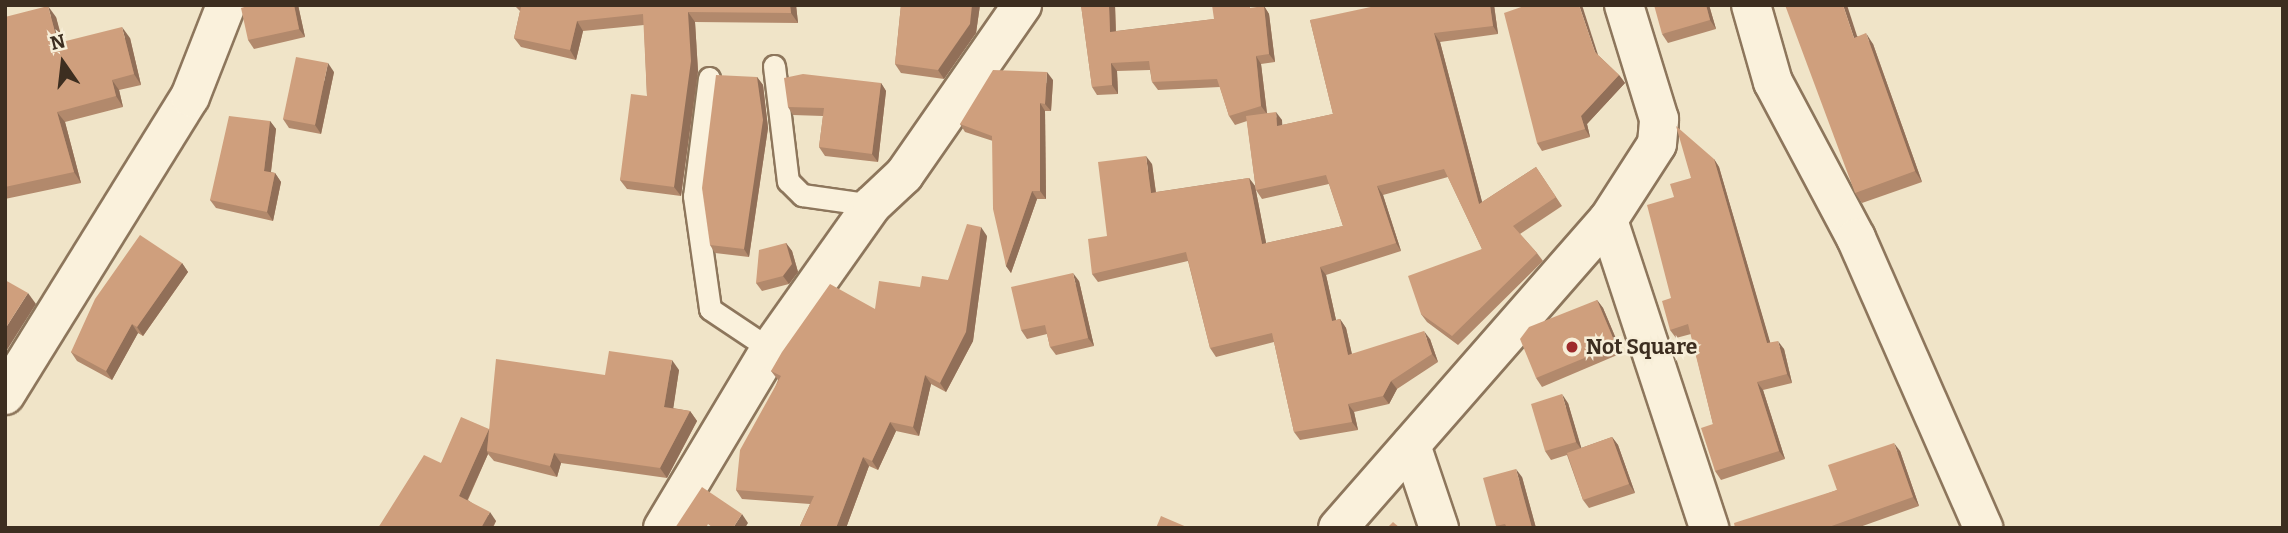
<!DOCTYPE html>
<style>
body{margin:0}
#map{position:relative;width:2288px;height:533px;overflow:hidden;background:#f0e4c8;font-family:Bitter,serif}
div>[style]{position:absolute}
.roads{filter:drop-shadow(2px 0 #8d765c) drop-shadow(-2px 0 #8d765c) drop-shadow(0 2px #8d765c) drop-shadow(0 -2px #8d765c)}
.lane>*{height:21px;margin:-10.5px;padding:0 10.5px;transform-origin:10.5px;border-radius:10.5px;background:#faf1dc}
.street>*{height:38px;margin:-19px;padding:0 19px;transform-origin:19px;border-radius:19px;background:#faf1dc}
.secondary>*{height:38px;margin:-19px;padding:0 19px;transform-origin:19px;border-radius:19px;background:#faf1dc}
.wall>*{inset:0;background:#b2896c}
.shaded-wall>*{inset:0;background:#916f58}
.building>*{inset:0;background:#cf9f7d}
.dots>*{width:19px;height:19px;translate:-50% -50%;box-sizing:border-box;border:4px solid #f7eed8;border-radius:50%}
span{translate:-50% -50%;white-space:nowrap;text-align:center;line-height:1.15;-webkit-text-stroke:5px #f7eed8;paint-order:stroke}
.poi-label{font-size:21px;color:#3d2e20;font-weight:700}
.left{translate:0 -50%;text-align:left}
.frame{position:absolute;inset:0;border:7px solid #3d2e20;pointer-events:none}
.north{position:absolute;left:28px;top:28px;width:70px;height:70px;-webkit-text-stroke:5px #f7eed8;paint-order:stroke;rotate:346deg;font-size:19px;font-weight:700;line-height:28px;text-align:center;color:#3d2e20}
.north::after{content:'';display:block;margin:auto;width:24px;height:32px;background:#3d2e20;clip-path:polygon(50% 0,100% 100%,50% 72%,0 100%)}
</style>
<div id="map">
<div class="roads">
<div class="lane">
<i style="left:774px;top:66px;width:116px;rotate:83.1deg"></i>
<i style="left:788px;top:181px;width:20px;rotate:45deg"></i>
<i style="left:802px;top:195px;width:71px;rotate:8.1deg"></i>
<i style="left:709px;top:78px;width:119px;rotate:97.2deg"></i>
<i style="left:694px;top:196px;width:114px;rotate:81.9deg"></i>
<i style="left:710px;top:309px;width:72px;rotate:33.7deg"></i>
</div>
<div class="street">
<i style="left:1751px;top:5px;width:80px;rotate:74.1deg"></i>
<i style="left:1773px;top:82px;width:177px;rotate:62deg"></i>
<i style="left:1856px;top:238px;width:317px;rotate:66.3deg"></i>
<i style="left:1608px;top:220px;width:324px;rotate:71.8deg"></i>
<i style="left:1411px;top:445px;width:88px;rotate:71.4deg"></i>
<i style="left:663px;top:528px;width:209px;rotate:-59.1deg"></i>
<i style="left:770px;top:349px;width:176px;rotate:-54.7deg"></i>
<i style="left:872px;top:205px;width:44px;rotate:-43.2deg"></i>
<i style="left:904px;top:175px;width:207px;rotate:-55.2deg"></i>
<i style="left:1338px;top:528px;width:410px;rotate:-48.8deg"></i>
<i style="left:1608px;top:220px;width:90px;rotate:-57.2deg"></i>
<i style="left:1657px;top:144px;width:25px;rotate:-85deg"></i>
<i style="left:1659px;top:119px;width:119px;rotate:-107.1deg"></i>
</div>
<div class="secondary">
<i style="left:5px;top:395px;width:351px;rotate:-58.2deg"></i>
<i style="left:190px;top:97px;width:99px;rotate:-68.6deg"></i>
</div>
</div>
<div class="wall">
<i style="clip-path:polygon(251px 5px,298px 5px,305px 37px,254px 49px,248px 40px)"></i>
<i style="clip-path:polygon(514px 5px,796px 5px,798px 23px,695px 22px,698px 71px,681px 196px,627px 189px,620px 180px,647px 96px,644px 25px,583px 31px,576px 60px,521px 47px,514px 38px,520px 11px)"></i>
<i style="clip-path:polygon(901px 5px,980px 5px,976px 33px,944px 79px,901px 73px,895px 64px)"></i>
<i style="clip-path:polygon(1081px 5px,1115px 5px,1116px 31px,1214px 19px,1264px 6px,1269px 14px,1275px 62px,1261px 64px,1267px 113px,1282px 120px,1282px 125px,1333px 114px,1310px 20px,1494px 5px,1498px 34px,1440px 42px,1482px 202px,1536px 167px,1562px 206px,1520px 234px,1537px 253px,1543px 261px,1458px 345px,1427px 322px,1421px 314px,1482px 249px,1448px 177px,1383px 195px,1401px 251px,1326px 275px,1336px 320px,1340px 319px,1346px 328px,1352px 354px,1430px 339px,1438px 362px,1397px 389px,1389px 404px,1354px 412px,1358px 430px,1300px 440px,1294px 432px,1274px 342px,1216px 357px,1210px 348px,1188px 261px,1098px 282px,1092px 274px,1107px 236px,1152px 164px,1156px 192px,1249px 178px,1255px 186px,1266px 243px,1343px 226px,1329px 184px,1262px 199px,1256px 190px,1247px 121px,1235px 125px,1229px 116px,1220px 87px,1158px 90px,1152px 82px,1150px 70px,1117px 71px,1118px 94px,1097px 95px,1092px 87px)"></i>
<i style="clip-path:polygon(1709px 5px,1716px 29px,1668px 43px,1662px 34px)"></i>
<i style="clip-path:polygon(5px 17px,56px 17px,62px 42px,130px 38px,141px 85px,119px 90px,123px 107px,65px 122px,81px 183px,5px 199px)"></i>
<i style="clip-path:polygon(1857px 36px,1873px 44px,1922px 182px,1862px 203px,1855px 193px)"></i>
<i style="clip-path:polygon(1599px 56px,1619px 75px,1625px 83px,1587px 124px,1590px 137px,1542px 151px,1537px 143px)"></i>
<i style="clip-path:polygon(334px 72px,321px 134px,289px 128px,283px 119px)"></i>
<i style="clip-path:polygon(757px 77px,763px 85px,768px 128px,749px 257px,715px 253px,710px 245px)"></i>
<i style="clip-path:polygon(1053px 80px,1051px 111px,1045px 111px,1046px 199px,1037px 199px,1011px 273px,1006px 266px,993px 141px,965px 132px,960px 124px)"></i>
<i style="clip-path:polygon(881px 83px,886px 91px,878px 162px,825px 156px,819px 147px,823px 116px,793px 115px,788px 107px)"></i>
<i style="clip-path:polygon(270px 121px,276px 129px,271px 172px,275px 173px,281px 182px,273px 221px,216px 208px,210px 200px)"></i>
<i style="clip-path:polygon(1714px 159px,1719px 167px,1770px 343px,1784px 349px,1792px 383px,1763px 390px,1785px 459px,1721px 480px,1715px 471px,1713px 424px,1691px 334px,1676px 338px,1670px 330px,1674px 197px,1691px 178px)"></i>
<i style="clip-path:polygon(987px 236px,973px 341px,946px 392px,931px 384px,919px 436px,896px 431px,878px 470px,869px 466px,846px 528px,799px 528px,810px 504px,742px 499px,736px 490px,778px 380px,771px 371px,875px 309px,920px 287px,948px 280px)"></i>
<i style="clip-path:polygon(786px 243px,792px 251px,798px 272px,789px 284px,762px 291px,756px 283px)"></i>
<i style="clip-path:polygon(182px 263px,188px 272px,143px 336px,138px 333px,112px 380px,77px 361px,71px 352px)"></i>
<i style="clip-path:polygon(1079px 281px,1094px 346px,1056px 355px,1050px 347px,1047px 334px,1027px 339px,1021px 330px)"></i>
<i style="clip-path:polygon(1597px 300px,1603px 308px,1622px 353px,1542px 387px,1536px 378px)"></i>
<i style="clip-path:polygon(679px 370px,673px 408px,690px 411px,697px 421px,667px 478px,561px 463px,557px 477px,494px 461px,488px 454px,468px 500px,496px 521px,493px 528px,378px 528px,441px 463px,489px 429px,605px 375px)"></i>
<i style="clip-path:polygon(1568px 403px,1581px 448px,1612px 437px,1618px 445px,1635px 493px,1589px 508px,1583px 500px,1567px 455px,1551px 460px,1545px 451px)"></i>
<i style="clip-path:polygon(1900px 451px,1919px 506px,1857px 528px,1735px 528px,1837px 490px)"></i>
<i style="clip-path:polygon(1522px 477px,1536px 528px,1497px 528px,1496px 526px)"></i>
</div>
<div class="shaded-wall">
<i style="clip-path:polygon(294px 5px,298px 5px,305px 37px,299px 29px)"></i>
<i style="clip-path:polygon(790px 5px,796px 5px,798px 23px,791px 13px)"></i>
<i style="clip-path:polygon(972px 5px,980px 5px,976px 33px,944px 79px,938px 70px)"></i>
<i style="clip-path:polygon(1109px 5px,1115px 5px,1116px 40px,1110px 32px)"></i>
<i style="clip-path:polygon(1490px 5px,1494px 5px,1498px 34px,1493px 26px)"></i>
<i style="clip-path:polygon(1579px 5px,1582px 5px,1600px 61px,1595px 52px)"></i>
<i style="clip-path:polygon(1706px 5px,1709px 5px,1716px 29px,1710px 20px)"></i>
<i style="clip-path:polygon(1843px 5px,1847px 5px,1861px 48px,1854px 38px)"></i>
<i style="clip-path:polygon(48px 6px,56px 17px,66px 53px,58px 43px)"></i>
<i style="clip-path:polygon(1264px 6px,1269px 14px,1275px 62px,1269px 54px)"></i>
<i style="clip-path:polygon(688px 12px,695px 22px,698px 71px,681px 196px,674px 187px)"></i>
<i style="clip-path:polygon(577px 21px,583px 31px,576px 60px,570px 50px)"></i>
<i style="clip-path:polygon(122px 27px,130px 38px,141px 85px,134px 74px)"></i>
<i style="clip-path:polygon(1434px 33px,1440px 42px,1485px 213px,1479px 204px)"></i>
<i style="clip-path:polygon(1866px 33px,1873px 44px,1922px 182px,1915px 171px)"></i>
<i style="clip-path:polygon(1256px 56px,1261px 64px,1267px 114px,1261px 106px)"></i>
<i style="clip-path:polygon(328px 63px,334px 72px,321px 134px,315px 125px)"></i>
<i style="clip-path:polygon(1111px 63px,1117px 71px,1118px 94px,1112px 85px)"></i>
<i style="clip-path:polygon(1047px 72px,1053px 80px,1051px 111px,1045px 104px)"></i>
<i style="clip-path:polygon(1619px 75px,1625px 83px,1587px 124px,1590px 137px,1585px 129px,1581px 116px)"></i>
<i style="clip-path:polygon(757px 77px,763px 85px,768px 128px,749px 257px,744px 249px)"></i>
<i style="clip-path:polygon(112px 80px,119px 90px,123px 107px,116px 96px)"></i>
<i style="clip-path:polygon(881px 83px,886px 91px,878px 162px,872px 154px)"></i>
<i style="clip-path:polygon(1040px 103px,1045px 111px,1046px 199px,1040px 191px)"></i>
<i style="clip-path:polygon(57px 112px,65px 122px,81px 183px,74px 172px)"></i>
<i style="clip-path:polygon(1276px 112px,1282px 120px,1283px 135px,1277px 126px)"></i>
<i style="clip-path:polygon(270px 121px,276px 129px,270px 179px,264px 171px)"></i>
<i style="clip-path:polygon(1146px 156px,1152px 164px,1157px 202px,1151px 193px)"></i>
<i style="clip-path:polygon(1714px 159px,1719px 167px,1773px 352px,1767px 343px)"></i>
<i style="clip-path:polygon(275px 173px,281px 182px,273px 221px,267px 212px)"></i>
<i style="clip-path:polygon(1249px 178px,1255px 186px,1268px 253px,1262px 244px)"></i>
<i style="clip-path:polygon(1377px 186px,1383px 195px,1401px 251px,1396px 243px)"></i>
<i style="clip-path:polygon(1032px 191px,1037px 199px,1011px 273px,1006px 266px)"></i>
<i style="clip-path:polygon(981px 227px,987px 236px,973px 341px,946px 392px,940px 383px)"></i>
<i style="clip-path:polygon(786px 243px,792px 251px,798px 272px,789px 284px,783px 276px)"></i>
<i style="clip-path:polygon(182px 263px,188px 272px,143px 336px,137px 327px)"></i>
<i style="clip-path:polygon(1320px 267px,1326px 275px,1338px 329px,1332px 321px)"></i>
<i style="clip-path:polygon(1073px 273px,1079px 281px,1094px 346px,1088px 338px)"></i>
<i style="clip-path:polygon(28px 293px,36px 304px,5px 353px,5px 329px)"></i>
<i style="clip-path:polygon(1597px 300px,1603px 308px,1622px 353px,1616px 345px)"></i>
<i style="clip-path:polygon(1340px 319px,1346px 328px,1354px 364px,1348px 355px)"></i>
<i style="clip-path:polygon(132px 324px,138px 333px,112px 380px,106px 371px)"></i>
<i style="clip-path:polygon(1424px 331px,1430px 339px,1438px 362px,1432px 354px)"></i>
<i style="clip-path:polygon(1778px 341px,1784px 349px,1792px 383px,1787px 374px)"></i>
<i style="clip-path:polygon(672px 360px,679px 370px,672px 417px,664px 407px)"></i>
<i style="clip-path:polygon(925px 375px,931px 384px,919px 436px,913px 427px)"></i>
<i style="clip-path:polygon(1391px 381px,1397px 389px,1389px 404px,1383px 396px)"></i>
<i style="clip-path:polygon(1757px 382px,1763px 390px,1785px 459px,1779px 451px)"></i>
<i style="clip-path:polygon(1562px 394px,1568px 403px,1582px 450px,1576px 442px)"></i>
<i style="clip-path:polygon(1348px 404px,1354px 412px,1358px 430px,1352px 422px)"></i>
<i style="clip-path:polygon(690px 411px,697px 421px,667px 478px,660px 468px)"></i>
<i style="clip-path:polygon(890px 422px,896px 431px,878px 470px,872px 461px)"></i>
<i style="clip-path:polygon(489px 429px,487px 451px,488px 454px,465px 505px,459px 496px)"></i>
<i style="clip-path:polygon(1612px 437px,1618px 445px,1635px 493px,1629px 484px)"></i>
<i style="clip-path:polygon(1894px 443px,1900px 451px,1919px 506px,1913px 497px)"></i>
<i style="clip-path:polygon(554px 453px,561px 463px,557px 477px,550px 466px)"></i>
<i style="clip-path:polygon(863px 457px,869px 466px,846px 528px,836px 528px)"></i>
<i style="clip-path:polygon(1516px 469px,1522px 477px,1536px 528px,1532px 528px)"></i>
<i style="clip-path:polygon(490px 512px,496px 521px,492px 528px,481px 528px)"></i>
<i style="clip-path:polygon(742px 514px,748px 523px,745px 528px,733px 528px)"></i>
</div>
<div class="building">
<i style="clip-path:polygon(251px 5px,294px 5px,299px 29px,248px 40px,241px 8px)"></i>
<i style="clip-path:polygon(518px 5px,790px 5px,791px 13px,688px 12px,691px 61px,674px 187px,620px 180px,631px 94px,647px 96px,643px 14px,577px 21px,570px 50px,514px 38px,521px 7px)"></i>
<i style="clip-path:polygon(901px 5px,972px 5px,970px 24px,938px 70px,895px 64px)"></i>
<i style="clip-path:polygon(1081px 5px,1109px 5px,1110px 32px,1214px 19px,1212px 5px,1250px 5px,1250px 8px,1264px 6px,1269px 54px,1256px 56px,1261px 106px,1229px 116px,1217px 79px,1152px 82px,1149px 61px,1111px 63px,1112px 85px,1092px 87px)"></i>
<i style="clip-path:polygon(1380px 5px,1490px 5px,1493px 26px,1434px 33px,1479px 204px,1536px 167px,1556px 197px,1513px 226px,1537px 253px,1452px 336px,1421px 314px,1408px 276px,1482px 249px,1444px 169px,1377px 186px,1396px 243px,1320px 267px,1332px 321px,1340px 319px,1348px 355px,1424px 331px,1432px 354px,1391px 381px,1383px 396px,1348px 404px,1352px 422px,1294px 432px,1272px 333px,1210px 348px,1186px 252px,1092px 274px,1088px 239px,1107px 236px,1098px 162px,1146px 156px,1151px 193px,1249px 178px,1262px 244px,1343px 226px,1326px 175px,1256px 190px,1246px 116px,1276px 112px,1277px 126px,1333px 114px,1310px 20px)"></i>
<i style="clip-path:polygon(1527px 5px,1579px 5px,1595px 52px,1619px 75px,1581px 116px,1585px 129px,1537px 143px,1504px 13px)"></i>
<i style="clip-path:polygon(1654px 5px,1706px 5px,1710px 20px,1662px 34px)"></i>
<i style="clip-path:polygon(1785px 5px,1843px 5px,1854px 38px,1866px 33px,1915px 171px,1855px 193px)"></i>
<i style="clip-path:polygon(48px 6px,58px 43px,122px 27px,134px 74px,112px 80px,116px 96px,57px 112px,74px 172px,5px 187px,5px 17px)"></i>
<i style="clip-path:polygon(296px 57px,328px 63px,315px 125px,283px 119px)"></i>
<i style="clip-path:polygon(993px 70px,1047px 72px,1045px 104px,1040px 103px,1040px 191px,1032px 191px,1006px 266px,993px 209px,992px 136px,960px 124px)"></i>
<i style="clip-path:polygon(803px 74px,881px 83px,872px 154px,819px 147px,824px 108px,788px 107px,784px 78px)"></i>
<i style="clip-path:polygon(716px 75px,757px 77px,763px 120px,744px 249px,710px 245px,702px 188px)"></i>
<i style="clip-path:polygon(229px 116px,270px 121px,264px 171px,275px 173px,267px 212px,210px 200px)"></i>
<i style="clip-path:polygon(1676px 126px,1714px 159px,1767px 343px,1778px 341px,1787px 374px,1757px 382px,1779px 451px,1715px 471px,1701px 428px,1713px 424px,1688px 324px,1670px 330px,1662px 301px,1671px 298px,1647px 205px,1674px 197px,1670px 184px,1691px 178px)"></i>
<i style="clip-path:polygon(967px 224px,981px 227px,966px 332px,940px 383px,925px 375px,913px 427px,890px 422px,872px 461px,863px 457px,836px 528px,799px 528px,814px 496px,736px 490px,740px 450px,781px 376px,771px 371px,782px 352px,830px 284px,875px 309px,879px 281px,920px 287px,922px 276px,948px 280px)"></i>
<i style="clip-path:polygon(140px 235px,182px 263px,137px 327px,132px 324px,106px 371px,71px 352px,95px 299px)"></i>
<i style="clip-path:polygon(786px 243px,792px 264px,783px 276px,756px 283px,759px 250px)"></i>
<i style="clip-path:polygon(1073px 273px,1088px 338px,1050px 347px,1045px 325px,1021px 330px,1011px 287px)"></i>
<i style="clip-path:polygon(5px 280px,28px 293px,5px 329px)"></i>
<i style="clip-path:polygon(1597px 300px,1616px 345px,1536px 378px,1520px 339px,1529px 327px)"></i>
<i style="clip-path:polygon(609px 351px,672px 360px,664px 407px,690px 411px,660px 468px,554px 453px,550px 466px,487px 451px,496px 359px,605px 375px)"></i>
<i style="clip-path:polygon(1562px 394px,1576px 442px,1545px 451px,1531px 404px)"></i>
<i style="clip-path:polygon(461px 417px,489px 429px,459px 496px,490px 512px,481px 528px,378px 528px,424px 455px,441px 463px)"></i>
<i style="clip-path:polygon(1612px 437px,1629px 484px,1583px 500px,1567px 453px)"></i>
<i style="clip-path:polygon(1894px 443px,1913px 497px,1826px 528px,1735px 528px,1734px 523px,1837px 490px,1828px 465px)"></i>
<i style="clip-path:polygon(1516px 469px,1532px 528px,1507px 528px,1505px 524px,1496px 526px,1483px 478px)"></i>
<i style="clip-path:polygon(702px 487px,742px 514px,733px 528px,713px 528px,708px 524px,706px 528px,675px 528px)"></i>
<i style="clip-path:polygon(1161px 516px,1189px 528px,1156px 528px)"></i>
<i style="clip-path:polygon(1393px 522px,1400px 528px,1387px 528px)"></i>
</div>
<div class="dots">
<i style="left:1572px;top:347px;background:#9e2a2b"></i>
</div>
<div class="poi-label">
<span class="left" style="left:1586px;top:347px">Not Square</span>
</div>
<div class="frame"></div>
<div class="north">N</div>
</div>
